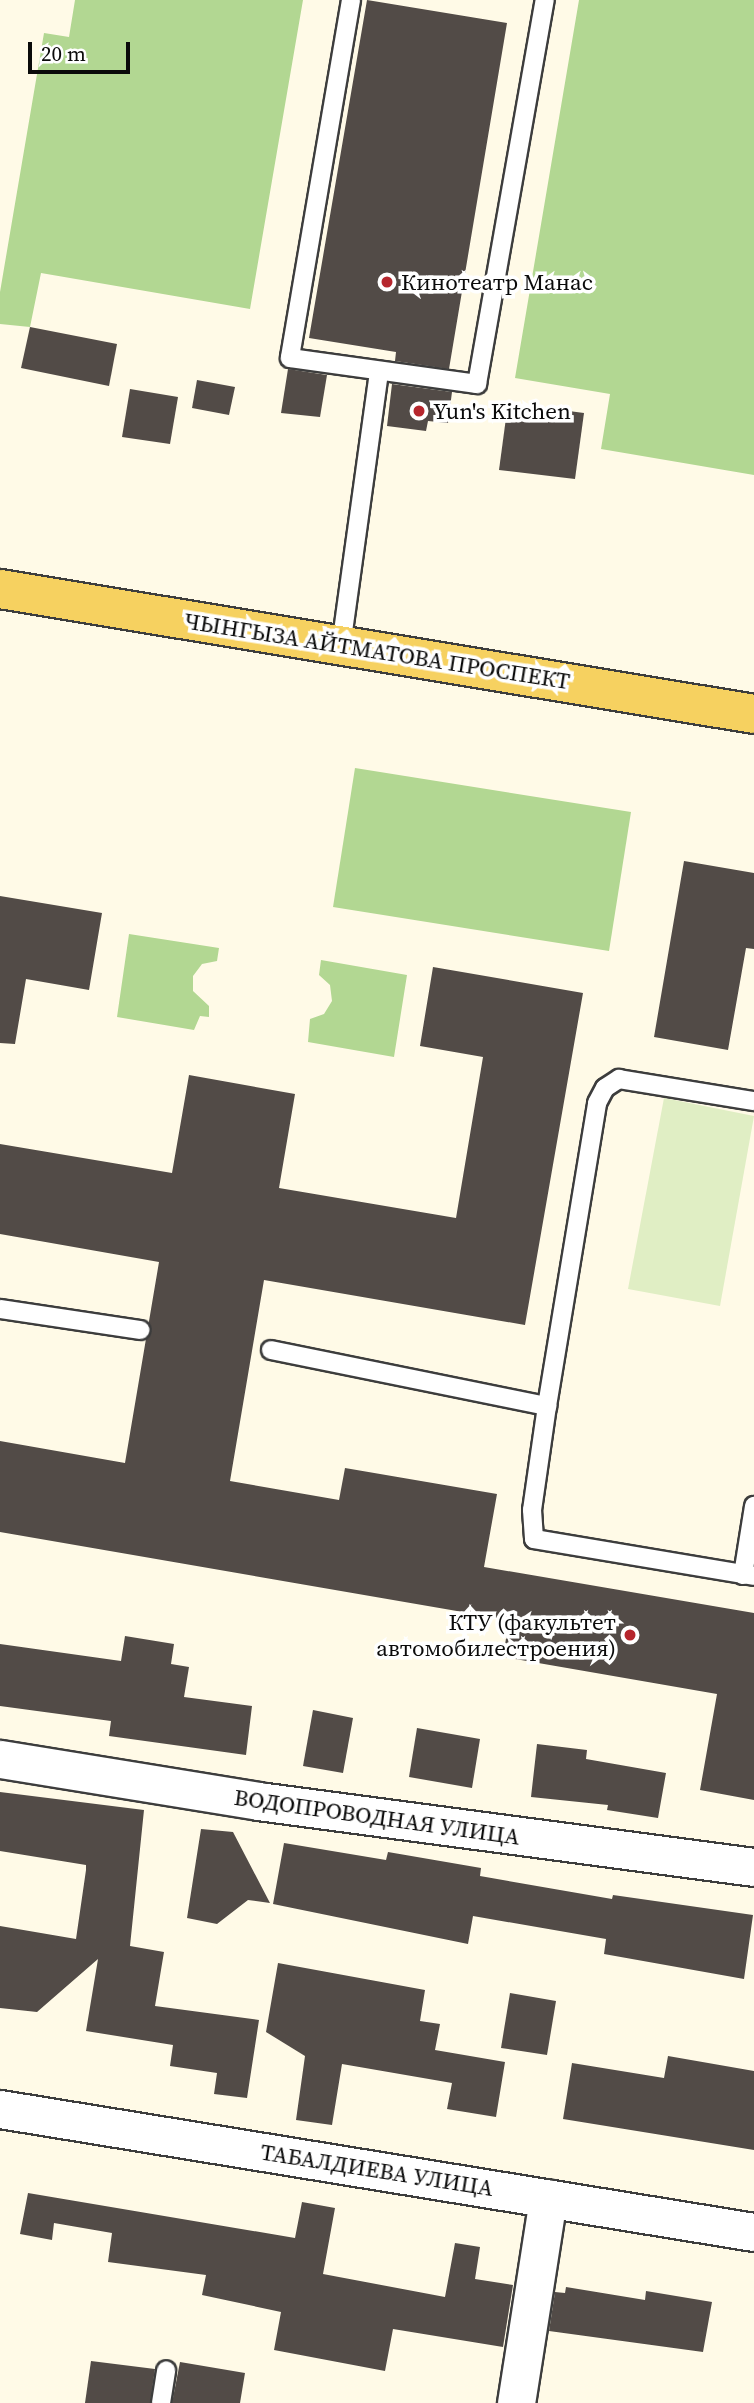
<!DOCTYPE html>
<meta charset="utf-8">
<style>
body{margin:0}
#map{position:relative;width:754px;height:2403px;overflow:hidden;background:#fffae7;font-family:"Source Serif 4",serif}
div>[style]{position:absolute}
.forest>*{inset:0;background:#b2d792}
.pitch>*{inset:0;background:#e0eec4}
.building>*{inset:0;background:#524b47}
.roads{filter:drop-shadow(2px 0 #3d3d3d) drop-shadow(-2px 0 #3d3d3d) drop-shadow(0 2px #3d3d3d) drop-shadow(0 -2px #3d3d3d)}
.lane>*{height:18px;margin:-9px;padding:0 9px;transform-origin:9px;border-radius:9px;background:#fff}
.street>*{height:37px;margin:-18.5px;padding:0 18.5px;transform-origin:18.5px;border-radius:18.5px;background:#fff}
.primary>*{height:38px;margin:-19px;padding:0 19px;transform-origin:19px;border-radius:19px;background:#f6d160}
.dots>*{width:19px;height:19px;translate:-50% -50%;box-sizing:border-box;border:4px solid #fff;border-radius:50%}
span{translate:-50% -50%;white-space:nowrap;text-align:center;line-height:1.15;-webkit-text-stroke:7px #fff;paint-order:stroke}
.poi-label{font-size:23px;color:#0a0a0a}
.left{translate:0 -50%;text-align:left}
.right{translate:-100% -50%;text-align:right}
.street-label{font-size:23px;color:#0a0a0a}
.scale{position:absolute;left:28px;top:42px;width:102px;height:32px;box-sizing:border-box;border:4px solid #0a0a0a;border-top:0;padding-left:9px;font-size:21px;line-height:24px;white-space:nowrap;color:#0a0a0a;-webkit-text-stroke:5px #fff;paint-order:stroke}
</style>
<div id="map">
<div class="forest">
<i style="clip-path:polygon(75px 0,303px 0,250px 309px,41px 273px,30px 327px,0 324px,0 292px,44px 33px,69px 37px)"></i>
<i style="clip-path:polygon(579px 0,754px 0,754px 475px,601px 449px,610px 394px,515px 378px)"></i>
<i style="clip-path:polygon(355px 768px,631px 812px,609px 951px,333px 907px)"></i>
<i style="clip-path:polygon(129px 934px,219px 948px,217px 961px,202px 964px,193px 976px,193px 991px,209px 1006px,209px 1017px,200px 1016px,194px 1030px,117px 1017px)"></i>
<i style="clip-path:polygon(321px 960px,407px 975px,394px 1057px,308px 1042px,310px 1019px,324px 1014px,332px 1001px,330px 985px,319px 975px)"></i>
</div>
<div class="pitch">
<i style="clip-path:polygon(664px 1098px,754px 1116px,720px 1306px,628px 1289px)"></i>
</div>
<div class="building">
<i style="clip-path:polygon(367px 0,507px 23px,449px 369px,395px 361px,396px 352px,309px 338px)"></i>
<i style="clip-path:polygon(30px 327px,117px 344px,109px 386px,21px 368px)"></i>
<i style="clip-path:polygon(288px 369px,327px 375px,320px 417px,281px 413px)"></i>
<i style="clip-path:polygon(197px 380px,235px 387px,229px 415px,192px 408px)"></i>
<i style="clip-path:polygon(392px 384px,452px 392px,448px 423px,428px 421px,426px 431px,387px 426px)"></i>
<i style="clip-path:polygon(130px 389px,178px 397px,170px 444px,122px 437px)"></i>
<i style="clip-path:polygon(508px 403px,584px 413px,575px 479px,499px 470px)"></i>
<i style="clip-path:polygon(684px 861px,754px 873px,754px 949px,746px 948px,728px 1050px,654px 1037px)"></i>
<i style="clip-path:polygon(0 896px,102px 913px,89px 990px,26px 979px,15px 1044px,0 1043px)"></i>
<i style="clip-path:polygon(433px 967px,583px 993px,525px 1325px,264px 1280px,230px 1481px,339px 1500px,345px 1468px,497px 1494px,484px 1567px,754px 1613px,754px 1800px,700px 1790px,717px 1694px,503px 1657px,509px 1620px,0 1532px,0 1441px,125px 1463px,159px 1262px,0 1234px,0 1144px,172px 1173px,189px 1075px,295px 1094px,279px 1188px,456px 1218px,483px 1057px,420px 1046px)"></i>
<i style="clip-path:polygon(125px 1636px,174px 1644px,171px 1664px,189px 1667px,184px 1697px,252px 1706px,246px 1755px,109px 1736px,111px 1721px,0 1706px,0 1644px,121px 1661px)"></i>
<i style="clip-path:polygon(313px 1710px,353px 1718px,343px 1773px,303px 1766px)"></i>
<i style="clip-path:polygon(417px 1728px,480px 1739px,472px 1788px,409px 1777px)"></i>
<i style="clip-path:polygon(537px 1744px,587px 1750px,586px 1759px,666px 1773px,658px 1818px,607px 1810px,608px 1805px,531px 1797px)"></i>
<i style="clip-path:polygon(0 1792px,144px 1810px,130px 1946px,164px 1952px,155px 2006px,259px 2020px,247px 2098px,214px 2094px,217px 2073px,170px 2066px,173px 2045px,86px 2031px,98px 1959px,37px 2012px,0 2008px,0 1926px,76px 1939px,86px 1870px,86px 1865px,0 1851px)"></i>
<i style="clip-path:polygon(201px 1829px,233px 1832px,270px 1903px,248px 1900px,217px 1924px,187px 1918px)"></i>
<i style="clip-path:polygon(284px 1843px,386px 1860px,388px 1852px,481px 1868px,480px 1876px,612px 1899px,613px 1895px,753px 1915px,744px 1979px,604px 1954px,606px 1939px,473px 1916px,468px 1944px,273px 1904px)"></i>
<i style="clip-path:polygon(278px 1963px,425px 1990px,420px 2021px,440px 2024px,435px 2050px,505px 2062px,496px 2117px,447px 2109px,452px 2083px,342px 2064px,332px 2125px,296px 2120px,305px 2056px,266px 2032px)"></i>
<i style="clip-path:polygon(510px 1993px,556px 2001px,547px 2055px,501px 2048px)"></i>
<i style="clip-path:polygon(668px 2056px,754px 2071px,754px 2150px,563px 2119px,572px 2063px,664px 2078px)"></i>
<i style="clip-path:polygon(28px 2193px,295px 2238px,302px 2202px,335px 2208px,323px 2274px,445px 2297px,455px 2243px,480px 2247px,475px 2279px,513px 2285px,503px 2347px,393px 2329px,385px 2371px,274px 2350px,281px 2312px,202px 2295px,206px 2275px,108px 2262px,112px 2233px,54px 2223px,52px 2240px,20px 2234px)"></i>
<i style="clip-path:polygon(566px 2287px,645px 2300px,646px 2291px,712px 2302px,703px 2352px,549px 2331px,555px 2292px,565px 2293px)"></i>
<i style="clip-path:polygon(91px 2361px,155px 2369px,150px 2403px,85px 2403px)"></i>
<i style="clip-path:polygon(180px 2362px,245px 2373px,240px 2403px,172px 2403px)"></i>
</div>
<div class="roads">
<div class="lane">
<i style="left:351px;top:0;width:363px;rotate:99.7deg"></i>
<i style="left:290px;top:358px;width:189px;rotate:7.9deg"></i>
<i style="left:477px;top:384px;width:390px;rotate:-80deg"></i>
<i style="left:341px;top:646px;width:277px;rotate:-82.1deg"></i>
<i style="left:0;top:1309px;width:142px;rotate:8.5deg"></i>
<i style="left:271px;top:1350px;width:282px;rotate:11.5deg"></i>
<i style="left:547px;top:1406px;width:105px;rotate:98.2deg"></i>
<i style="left:532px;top:1510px;width:29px;rotate:86deg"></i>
<i style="left:534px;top:1539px;width:223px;rotate:9.5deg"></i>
<i style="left:547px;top:1406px;width:307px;rotate:-80.6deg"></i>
<i style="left:597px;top:1103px;width:17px;rotate:-62deg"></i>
<i style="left:605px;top:1088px;width:17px;rotate:-33deg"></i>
<i style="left:619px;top:1079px;width:137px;rotate:9.3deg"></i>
<i style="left:743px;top:1575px;width:70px;rotate:-80.9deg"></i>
<i style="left:161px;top:2403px;width:33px;rotate:-81deg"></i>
</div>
<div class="street">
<i style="left:0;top:1759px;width:261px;rotate:9.2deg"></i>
<i style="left:258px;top:1801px;width:500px;rotate:7.58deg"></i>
<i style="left:0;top:2109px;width:764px;rotate:9.27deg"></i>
<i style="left:516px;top:2403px;width:207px;rotate:-81.1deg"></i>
</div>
<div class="primary">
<i style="left:0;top:589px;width:764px;rotate:9.41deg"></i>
</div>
</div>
<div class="dots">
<i style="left:387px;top:282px;background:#b6262d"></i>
<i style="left:419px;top:411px;background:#b6262d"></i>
<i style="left:630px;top:1635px;background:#b6262d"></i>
</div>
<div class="poi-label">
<span class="left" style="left:401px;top:282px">Кинотеатр Манас</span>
<span class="left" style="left:433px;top:411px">Yun's Kitchen</span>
<span class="right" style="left:616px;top:1635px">КТУ (факультет<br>автомобилестроения)</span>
</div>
<div class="street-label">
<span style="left:377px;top:651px;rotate:9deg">ЧЫНГЫЗА АЙТМАТОВА ПРОСПЕКТ</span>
<span style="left:377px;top:1817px;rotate:8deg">ВОДОПРОВОДНАЯ УЛИЦА</span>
<span style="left:377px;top:2170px;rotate:9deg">ТАБАЛДИЕВА УЛИЦА</span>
</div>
<div class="scale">20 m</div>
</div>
